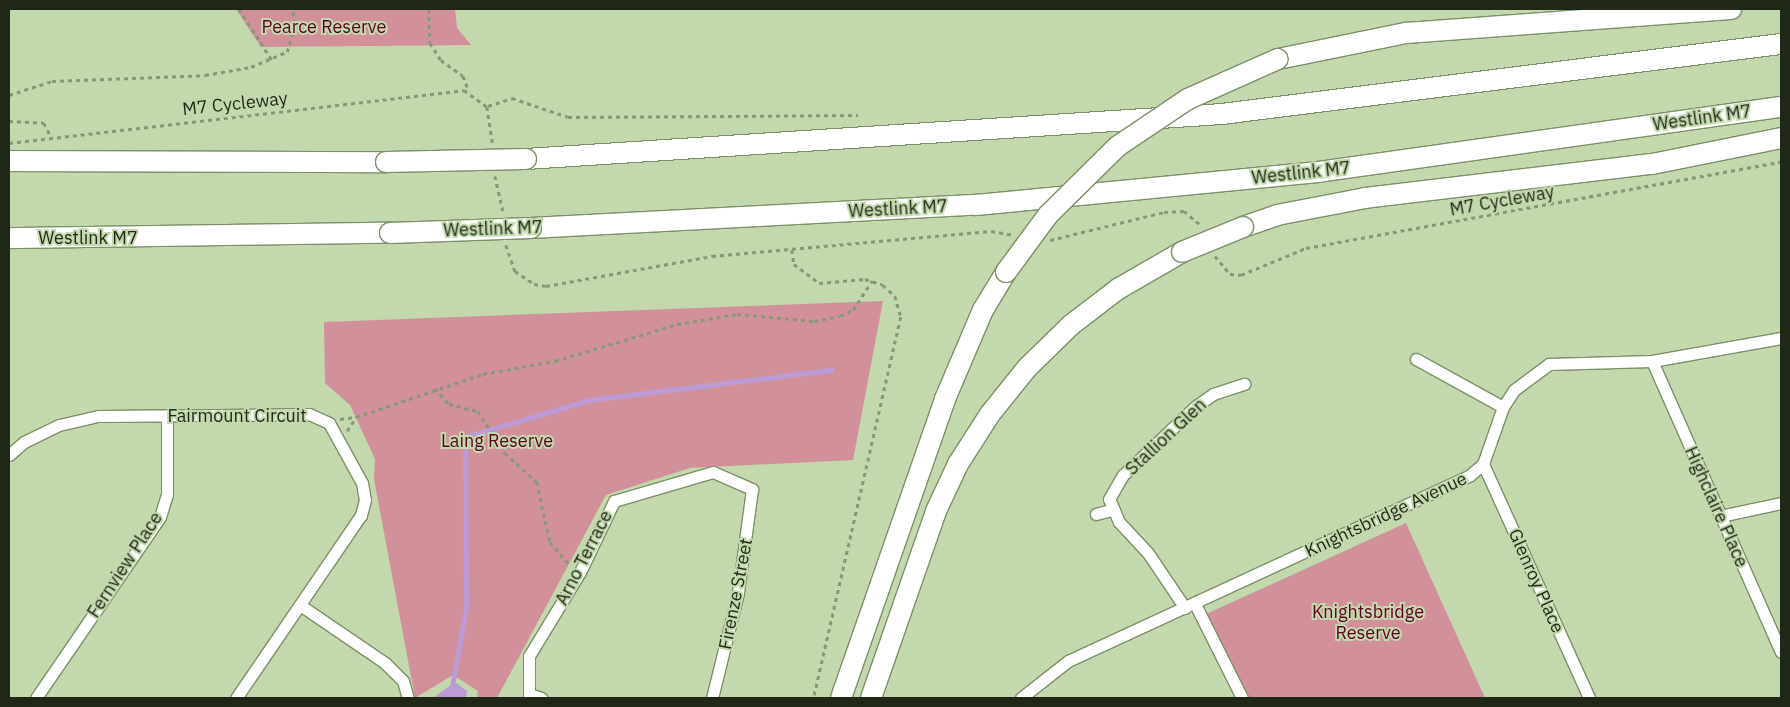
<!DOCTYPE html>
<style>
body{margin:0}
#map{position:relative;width:1790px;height:707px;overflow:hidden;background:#c3d8ad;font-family:"IBM Plex Sans",sans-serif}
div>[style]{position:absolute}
.green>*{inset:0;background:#d1909a}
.water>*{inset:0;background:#bc9bd7}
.stream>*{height:4.5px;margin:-2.25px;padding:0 2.25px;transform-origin:2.25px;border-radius:2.25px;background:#bc9bd7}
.path>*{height:2.5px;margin-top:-1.25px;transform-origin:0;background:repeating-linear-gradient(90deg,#899978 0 4px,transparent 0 8px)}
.roads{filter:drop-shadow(1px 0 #7c9067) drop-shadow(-1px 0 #7c9067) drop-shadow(0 1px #7c9067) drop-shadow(0 -1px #7c9067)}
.minor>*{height:11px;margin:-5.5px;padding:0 5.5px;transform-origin:5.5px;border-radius:5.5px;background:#fff}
.motorway>*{height:20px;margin:-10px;padding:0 10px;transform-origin:10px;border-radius:10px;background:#fff}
.bridges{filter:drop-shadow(1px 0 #7c9067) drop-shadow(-1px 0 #7c9067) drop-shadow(0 1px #7c9067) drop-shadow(0 -1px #7c9067)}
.motorway-bridge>*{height:20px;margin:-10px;padding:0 10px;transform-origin:10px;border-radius:10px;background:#fff}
span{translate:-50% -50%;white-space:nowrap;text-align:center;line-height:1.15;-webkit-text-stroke:4px #c3d8ad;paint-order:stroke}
.park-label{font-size:18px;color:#5d0122}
.street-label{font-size:18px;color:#1f2716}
.frame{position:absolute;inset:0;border:10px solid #1f2716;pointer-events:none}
</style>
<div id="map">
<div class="green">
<i style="clip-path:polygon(236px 9px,455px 9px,457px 28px,471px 45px,261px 47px)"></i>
<i style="clip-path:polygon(883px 301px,853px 460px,690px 468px,606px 495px,497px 698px,477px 698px,478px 691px,453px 675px,415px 698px,374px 479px,375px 459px,350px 405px,325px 383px,324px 322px)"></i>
<i style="clip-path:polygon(1406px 523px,1485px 698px,1249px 698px,1206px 614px)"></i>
</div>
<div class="water">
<i style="clip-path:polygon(455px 682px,467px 691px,466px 698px,433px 698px)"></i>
</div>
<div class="stream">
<i style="left:450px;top:698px;width:91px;rotate:-79.9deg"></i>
<i style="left:466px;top:608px;width:171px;rotate:-90.3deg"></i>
<i style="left:465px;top:437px;width:129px;rotate:-16.6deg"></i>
<i style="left:589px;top:400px;width:244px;rotate:-7.1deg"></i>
</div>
<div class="path">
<i style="left:239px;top:9px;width:61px;rotate:57.1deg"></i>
<i style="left:429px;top:9px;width:34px;rotate:88deg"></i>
<i style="left:430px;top:43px;width:20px;rotate:57deg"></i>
<i style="left:441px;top:60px;width:27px;rotate:36deg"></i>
<i style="left:463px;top:76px;width:16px;rotate:68deg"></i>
<i style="left:9px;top:95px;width:45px;rotate:-18deg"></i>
<i style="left:52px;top:81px;width:153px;rotate:-2.2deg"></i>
<i style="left:205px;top:75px;width:47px;rotate:-9.9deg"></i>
<i style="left:251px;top:67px;width:39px;rotate:-23deg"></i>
<i style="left:287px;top:52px;width:29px;rotate:-74deg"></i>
<i style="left:295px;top:24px;width:15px;rotate:-101deg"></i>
<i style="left:488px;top:106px;width:25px;rotate:-18deg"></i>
<i style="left:512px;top:98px;width:59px;rotate:18.7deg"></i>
<i style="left:568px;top:117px;width:290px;rotate:-0.4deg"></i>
<i style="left:9px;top:121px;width:35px;rotate:3deg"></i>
<i style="left:44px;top:123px;width:16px;rotate:63deg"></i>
<i style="left:9px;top:143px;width:458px;rotate:-6.6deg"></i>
<i style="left:464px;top:90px;width:29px;rotate:36deg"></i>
<i style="left:487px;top:107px;width:36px;rotate:81deg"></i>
<i style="left:495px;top:176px;width:37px;rotate:77deg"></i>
<i style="left:1050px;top:240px;width:117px;rotate:-13.8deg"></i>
<i style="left:1164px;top:212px;width:20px;rotate:-3deg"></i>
<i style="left:1184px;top:211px;width:23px;rotate:40deg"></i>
<i style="left:506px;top:245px;width:28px;rotate:71deg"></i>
<i style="left:515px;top:271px;width:23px;rotate:34deg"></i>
<i style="left:534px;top:284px;width:12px;rotate:9deg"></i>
<i style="left:546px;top:286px;width:169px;rotate:-10.2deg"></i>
<i style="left:712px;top:256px;width:280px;rotate:-5.1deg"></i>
<i style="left:991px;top:231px;width:22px;rotate:10deg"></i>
<i style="left:792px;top:250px;width:14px;rotate:82deg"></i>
<i style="left:794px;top:264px;width:31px;rotate:37deg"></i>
<i style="left:819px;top:283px;width:46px;rotate:-5deg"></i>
<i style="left:865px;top:279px;width:19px;rotate:18deg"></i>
<i style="left:883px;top:285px;width:16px;rotate:43deg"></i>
<i style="left:895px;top:296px;width:22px;rotate:74deg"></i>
<i style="left:901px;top:317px;width:391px;rotate:102.9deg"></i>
<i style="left:1215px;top:256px;width:23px;rotate:50deg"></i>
<i style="left:1230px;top:274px;width:11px;rotate:5deg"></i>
<i style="left:1241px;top:275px;width:70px;rotate:-22.6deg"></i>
<i style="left:1306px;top:248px;width:483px;rotate:-10.3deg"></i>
<i style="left:435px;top:388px;width:21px;rotate:49deg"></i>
<i style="left:449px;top:404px;width:30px;rotate:14deg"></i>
<i style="left:478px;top:411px;width:50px;rotate:57.3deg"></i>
<i style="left:505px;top:453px;width:43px;rotate:42.2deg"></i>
<i style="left:537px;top:482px;width:61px;rotate:77.8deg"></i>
<i style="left:550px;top:542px;width:30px;rotate:49deg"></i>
<i style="left:340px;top:419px;width:16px;rotate:-7deg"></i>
<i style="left:356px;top:417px;width:134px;rotate:-18.7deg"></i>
<i style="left:483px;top:374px;width:73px;rotate:-10.2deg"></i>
<i style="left:555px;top:361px;width:127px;rotate:-16.9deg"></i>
<i style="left:677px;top:324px;width:61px;rotate:-9.5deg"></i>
<i style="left:737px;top:314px;width:77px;rotate:5.2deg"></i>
<i style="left:814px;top:321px;width:26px;rotate:-11deg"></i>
<i style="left:840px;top:316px;width:14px;rotate:-25deg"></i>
<i style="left:853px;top:310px;width:35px;rotate:-57deg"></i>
<i style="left:347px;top:431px;width:17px;rotate:-57deg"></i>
</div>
<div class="roads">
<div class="minor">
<i style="left:1416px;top:359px;width:99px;rotate:28.9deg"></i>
<i style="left:1652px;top:361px;width:318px;rotate:66.1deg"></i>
<i style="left:9px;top:455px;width:20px;rotate:-41deg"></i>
<i style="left:24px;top:442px;width:39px;rotate:-26deg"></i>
<i style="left:59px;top:425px;width:40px;rotate:-13deg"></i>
<i style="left:98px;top:416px;width:211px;rotate:-0.5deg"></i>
<i style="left:309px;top:414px;width:22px;rotate:24deg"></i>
<i style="left:329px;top:423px;width:68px;rotate:61.2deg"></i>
<i style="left:362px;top:483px;width:17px;rotate:80deg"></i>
<i style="left:365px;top:500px;width:16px;rotate:105deg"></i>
<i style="left:361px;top:515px;width:222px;rotate:124.3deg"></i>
<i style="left:1483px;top:464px;width:257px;rotate:65.6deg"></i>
<i style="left:1096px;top:514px;width:16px;rotate:-15deg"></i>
<i style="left:1720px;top:516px;width:62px;rotate:-12deg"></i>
<i style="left:1195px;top:604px;width:105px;rotate:63.4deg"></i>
<i style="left:300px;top:605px;width:103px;rotate:34.3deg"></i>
<i style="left:385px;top:663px;width:25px;rotate:45deg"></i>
<i style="left:403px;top:681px;width:18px;rotate:74deg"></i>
<i style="left:1185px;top:608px;width:66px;rotate:-123.9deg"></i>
<i style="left:1148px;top:553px;width:42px;rotate:-133.1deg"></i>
<i style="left:1119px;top:522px;width:25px;rotate:-113deg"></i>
<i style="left:1109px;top:499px;width:28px;rotate:-60deg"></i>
<i style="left:1123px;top:475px;width:100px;rotate:-43.4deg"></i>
<i style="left:1196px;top:406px;width:21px;rotate:-35deg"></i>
<i style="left:1213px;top:394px;width:33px;rotate:-18deg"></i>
<i style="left:529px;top:694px;width:38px;rotate:-90deg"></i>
<i style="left:529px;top:656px;width:98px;rotate:-58.7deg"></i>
<i style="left:580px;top:572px;width:79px;rotate:-64.4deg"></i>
<i style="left:614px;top:501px;width:103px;rotate:-16.3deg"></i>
<i style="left:713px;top:472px;width:43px;rotate:23.6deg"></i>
<i style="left:752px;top:489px;width:105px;rotate:97.7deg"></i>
<i style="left:738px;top:593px;width:108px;rotate:103.9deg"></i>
<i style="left:529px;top:694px;width:13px;rotate:18deg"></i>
<i style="left:36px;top:698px;width:219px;rotate:-55.6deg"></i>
<i style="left:160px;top:517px;width:24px;rotate:-73deg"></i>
<i style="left:167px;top:494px;width:78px;rotate:-90deg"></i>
<i style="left:1021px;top:698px;width:60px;rotate:-38.2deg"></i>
<i style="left:1068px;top:661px;width:443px;rotate:-24.8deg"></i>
<i style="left:1470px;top:475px;width:17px;rotate:-40deg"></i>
<i style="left:1483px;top:464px;width:60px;rotate:-70.7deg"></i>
<i style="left:1503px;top:407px;width:20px;rotate:-57deg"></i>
<i style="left:1514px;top:390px;width:44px;rotate:-36.6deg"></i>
<i style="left:1549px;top:364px;width:103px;rotate:-1.7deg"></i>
<i style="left:1652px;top:361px;width:131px;rotate:-10.1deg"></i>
</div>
<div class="motorway">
<i style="left:1278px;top:59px;width:131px;rotate:-11.5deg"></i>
<i style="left:1406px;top:33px;width:326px;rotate:-4.2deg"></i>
<i style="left:526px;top:159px;width:697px;rotate:-3.7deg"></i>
<i style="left:1222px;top:114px;width:563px;rotate:-7.14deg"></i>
<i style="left:9px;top:161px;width:377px;rotate:0.2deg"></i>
<i style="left:1243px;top:227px;width:36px;rotate:-19deg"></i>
<i style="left:1277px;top:215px;width:90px;rotate:-10.9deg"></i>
<i style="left:1365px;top:198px;width:289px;rotate:-6.8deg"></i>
<i style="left:1652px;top:164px;width:132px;rotate:-11.4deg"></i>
<i style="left:531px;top:228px;width:446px;rotate:-3deg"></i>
<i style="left:976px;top:205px;width:344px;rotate:-5.5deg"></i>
<i style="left:1318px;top:172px;width:468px;rotate:-8deg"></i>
<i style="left:9px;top:238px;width:381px;rotate:-0.8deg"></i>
<i style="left:841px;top:698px;width:317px;rotate:-70.8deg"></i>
<i style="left:945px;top:399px;width:97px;rotate:-66.9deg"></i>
<i style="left:983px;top:310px;width:44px;rotate:-58.8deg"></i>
<i style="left:871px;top:698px;width:198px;rotate:-70.8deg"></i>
<i style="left:936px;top:511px;width:52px;rotate:-64.9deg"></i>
<i style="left:958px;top:464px;width:59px;rotate:-57.4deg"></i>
<i style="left:990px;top:414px;width:59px;rotate:-51.2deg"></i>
<i style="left:1027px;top:368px;width:62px;rotate:-44.3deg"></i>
<i style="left:1071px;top:325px;width:59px;rotate:-37.5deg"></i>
<i style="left:1118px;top:289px;width:74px;rotate:-30deg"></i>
</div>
</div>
<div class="bridges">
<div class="motorway-bridge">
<i style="left:386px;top:162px;width:140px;rotate:-1.2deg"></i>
<i style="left:390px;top:233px;width:141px;rotate:-2deg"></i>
<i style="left:1182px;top:252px;width:66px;rotate:-22.3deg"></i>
<i style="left:1006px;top:272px;width:71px;rotate:-53.6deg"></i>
<i style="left:1048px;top:215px;width:98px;rotate:-44.6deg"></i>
<i style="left:1118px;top:146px;width:84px;rotate:-33.9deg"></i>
<i style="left:1188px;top:99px;width:98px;rotate:-24deg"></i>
</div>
</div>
<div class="park-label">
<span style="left:324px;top:27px">Pearce Reserve</span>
<span style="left:497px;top:441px">Laing Reserve</span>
<span style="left:1368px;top:623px">Knightsbridge<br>Reserve</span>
</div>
<div class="street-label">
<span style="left:235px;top:104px;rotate:-6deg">M7 Cycleway</span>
<span style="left:1702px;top:118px;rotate:-8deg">Westlink M7</span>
<span style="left:1301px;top:173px;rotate:-6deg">Westlink M7</span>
<span style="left:1502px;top:201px;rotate:-10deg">M7 Cycleway</span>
<span style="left:898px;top:209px;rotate:-3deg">Westlink M7</span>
<span style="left:493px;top:229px;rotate:-2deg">Westlink M7</span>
<span style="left:88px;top:238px">Westlink M7</span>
<span style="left:237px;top:416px">Fairmount Circuit</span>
<span style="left:1166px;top:437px;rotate:-43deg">Stallion Glen</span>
<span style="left:1716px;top:507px;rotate:66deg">Highclaire Place</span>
<span style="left:1386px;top:515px;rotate:-25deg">Knightsbridge Avenue</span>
<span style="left:584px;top:558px;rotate:-63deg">Arno Terrace</span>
<span style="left:125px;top:565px;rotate:-57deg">Fernview Place</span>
<span style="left:1536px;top:581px;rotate:66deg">Glenroy Place</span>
<span style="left:736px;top:594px;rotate:-79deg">Firenze Street</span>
</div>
<div class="frame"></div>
</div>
